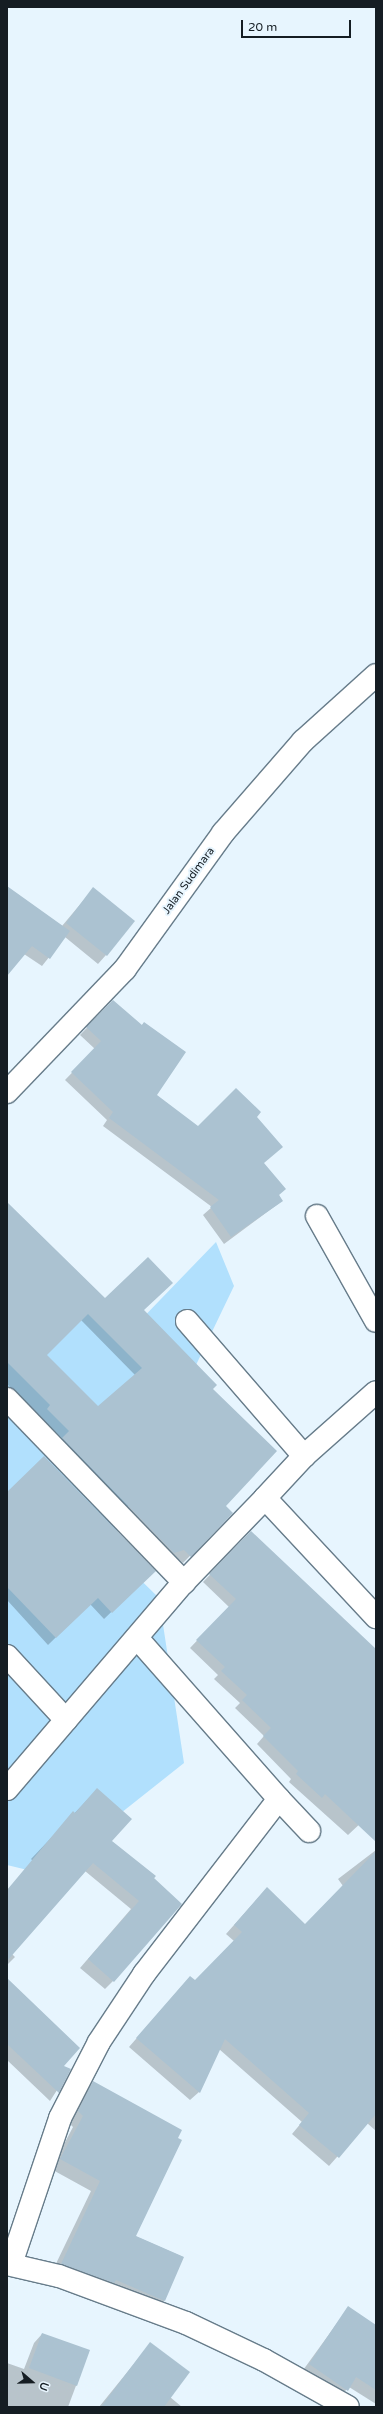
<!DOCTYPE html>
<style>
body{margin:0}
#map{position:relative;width:383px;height:2414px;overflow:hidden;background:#e7f5fe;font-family:"Varela Round",sans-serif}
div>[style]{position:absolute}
.green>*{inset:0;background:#b1e0fd}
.shadow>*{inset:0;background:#0003}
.building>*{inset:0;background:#abc2d1}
.roads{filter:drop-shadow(1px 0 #677c8a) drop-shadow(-1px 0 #677c8a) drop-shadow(0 1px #677c8a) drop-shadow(0 -1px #677c8a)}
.minor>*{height:22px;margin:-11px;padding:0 11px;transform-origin:11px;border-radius:11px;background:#fff}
span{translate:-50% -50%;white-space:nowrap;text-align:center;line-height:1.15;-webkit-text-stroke:4px #e7f5fe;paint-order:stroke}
.street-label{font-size:11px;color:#151d23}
.frame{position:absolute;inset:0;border:8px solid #151d23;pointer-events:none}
.north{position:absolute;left:12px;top:2362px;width:40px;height:40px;-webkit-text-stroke:3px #e7f5fe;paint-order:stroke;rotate:110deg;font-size:11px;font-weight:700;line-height:16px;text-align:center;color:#151d23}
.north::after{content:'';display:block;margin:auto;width:14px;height:18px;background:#151d23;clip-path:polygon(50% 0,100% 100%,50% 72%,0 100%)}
.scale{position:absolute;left:241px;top:20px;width:110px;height:18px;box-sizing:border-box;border:2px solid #151d23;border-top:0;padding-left:5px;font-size:12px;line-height:14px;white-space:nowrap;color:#151d23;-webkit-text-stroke:3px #e7f5fe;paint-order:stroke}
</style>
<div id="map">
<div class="green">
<i style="clip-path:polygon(7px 1239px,132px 1329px,216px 1242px,234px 1286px,108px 1548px,159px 1598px,184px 1763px,44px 1874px,7px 1865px)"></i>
</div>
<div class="shadow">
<i style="clip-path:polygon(93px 889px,106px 955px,98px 964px,65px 937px,42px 966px,24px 954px,7px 974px,7px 900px,62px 926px)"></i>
<i style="clip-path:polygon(113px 1001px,141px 1026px,144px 1023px,156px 1095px,198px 1127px,255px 1117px,263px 1163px,282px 1201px,224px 1244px,203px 1215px,212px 1207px,103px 1126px,107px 1120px,65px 1080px,95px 1049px,80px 1035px)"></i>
<i style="clip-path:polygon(evenodd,7px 1203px,105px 1299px,143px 1311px,212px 1389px,224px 1506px,232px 1513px,183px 1563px,176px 1557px,166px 1560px,56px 1446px,63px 1439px,7px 1384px,7px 1203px,81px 1320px,135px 1375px,98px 1408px,46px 1355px,81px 1320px)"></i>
<i style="clip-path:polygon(7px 1493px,154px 1571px,104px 1619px,90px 1604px,48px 1645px,7px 1600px)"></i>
<i style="clip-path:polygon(251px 1532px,376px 1662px,376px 1772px,364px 1820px,348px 1835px,289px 1782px,291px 1779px,257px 1744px,264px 1736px,235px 1708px,240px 1703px,214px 1679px,218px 1675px,190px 1648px,229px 1607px,203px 1582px)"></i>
<i style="clip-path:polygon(89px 1798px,111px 1841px,155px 1876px,113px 1981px,105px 1989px,80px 1968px,131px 1909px,85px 1871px,12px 1954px,15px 1957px,7px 1965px,7px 1891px,33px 1861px,31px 1859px)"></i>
<i style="clip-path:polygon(376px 1850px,376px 2131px,367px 2123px,329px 2166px,292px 2134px,302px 2122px,219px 2049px,199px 2092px,190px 2100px,129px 2047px,182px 1986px,195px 1982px,234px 1941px,226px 1934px,267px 1888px,305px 1925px,343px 1886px,338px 1879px)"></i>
<i style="clip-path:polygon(7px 1979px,62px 2066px,70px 2070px,50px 2101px,7px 2060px)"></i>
<i style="clip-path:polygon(93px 2083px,177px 2139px,135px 2236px,183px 2257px,164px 2301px,153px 2311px,51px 2274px,91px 2191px,51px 2169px,73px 2127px,68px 2122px,83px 2093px)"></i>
<i style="clip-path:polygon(348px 2308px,376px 2327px,376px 2404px,349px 2387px,338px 2398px,301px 2373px)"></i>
<i style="clip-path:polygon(42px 2334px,89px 2351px,68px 2407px,7px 2407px,7px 2363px,24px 2369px,34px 2343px)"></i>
<i style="clip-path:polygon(150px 2344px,170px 2397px,182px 2407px,99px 2407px)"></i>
</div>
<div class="building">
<i style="clip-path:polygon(7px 886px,70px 931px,50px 959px,32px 946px,7px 976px)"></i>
<i style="clip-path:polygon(93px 887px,135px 921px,107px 956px,66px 923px)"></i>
<i style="clip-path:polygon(113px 1000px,142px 1025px,144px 1022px,186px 1052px,157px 1095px,198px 1126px,236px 1088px,261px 1112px,257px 1117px,283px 1147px,264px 1163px,286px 1189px,279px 1195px,283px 1201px,231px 1237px,210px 1207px,219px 1200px,109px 1118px,113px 1112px,71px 1072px,101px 1041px,86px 1027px)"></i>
<i style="clip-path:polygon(evenodd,7px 1202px,105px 1298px,148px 1257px,173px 1283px,144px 1310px,217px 1385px,213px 1389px,277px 1451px,226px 1506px,233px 1513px,191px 1557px,184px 1550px,174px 1553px,62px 1438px,69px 1431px,47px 1409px,50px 1405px,7px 1362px,7px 1202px,88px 1314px,142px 1368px,98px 1406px,47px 1355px,88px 1314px)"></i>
<i style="clip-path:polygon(44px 1456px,156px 1571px,112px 1613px,98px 1598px,56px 1638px,7px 1587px,7px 1492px)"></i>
<i style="clip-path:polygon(251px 1531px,376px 1649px,376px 1842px,325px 1794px,322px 1798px,296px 1774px,298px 1771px,263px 1736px,271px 1728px,242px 1700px,247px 1695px,221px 1671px,225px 1667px,196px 1640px,236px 1599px,209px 1574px)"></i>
<i style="clip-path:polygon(97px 1788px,132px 1819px,112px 1841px,156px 1876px,154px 1878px,182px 1904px,114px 1982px,88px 1959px,139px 1901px,93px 1863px,7px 1961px,7px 1890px,73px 1811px,75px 1813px)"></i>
<i style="clip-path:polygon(376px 1851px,376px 2114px,339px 2158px,299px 2125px,309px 2113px,225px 2039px,200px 2093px,136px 2038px,190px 1976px,195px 1980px,242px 1932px,234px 1925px,267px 1887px,305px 1924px)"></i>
<i style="clip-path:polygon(7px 1978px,80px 2048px,64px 2066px,71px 2069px,59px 2093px,7px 2044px)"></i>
<i style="clip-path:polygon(93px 2081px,182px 2130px,178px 2138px,182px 2140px,136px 2236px,184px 2257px,165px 2301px,116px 2280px,114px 2283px,61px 2264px,100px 2181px,60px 2159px,83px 2116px,78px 2111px)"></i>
<i style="clip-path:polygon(348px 2306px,376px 2325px,376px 2390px,356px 2377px,348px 2391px,309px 2364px)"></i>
<i style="clip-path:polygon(42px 2333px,90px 2350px,77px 2386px,29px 2368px)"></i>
<i style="clip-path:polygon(150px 2342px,190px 2372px,164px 2407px,101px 2407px)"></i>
</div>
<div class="roads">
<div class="minor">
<i style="left:7px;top:1092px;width:170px;rotate:-46.2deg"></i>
<i style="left:125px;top:969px;width:168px;rotate:-54.2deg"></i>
<i style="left:223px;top:833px;width:122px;rotate:-49deg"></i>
<i style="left:303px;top:741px;width:98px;rotate:-42.1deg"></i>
<i style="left:317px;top:1216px;width:120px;rotate:60.7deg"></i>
<i style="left:187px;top:1321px;width:179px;rotate:49.1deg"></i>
<i style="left:7px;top:1399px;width:255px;rotate:46deg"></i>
<i style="left:265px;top:1498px;width:57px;rotate:-47.1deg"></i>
<i style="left:304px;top:1456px;width:96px;rotate:-41.6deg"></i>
<i style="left:7px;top:1656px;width:87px;rotate:47.3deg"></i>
<i style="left:7px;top:1789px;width:272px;rotate:-49.5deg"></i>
<i style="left:184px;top:1582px;width:117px;rotate:-46deg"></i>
<i style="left:265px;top:1498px;width:163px;rotate:47deg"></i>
<i style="left:279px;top:1799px;width:44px;rotate:46.8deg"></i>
<i style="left:7px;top:2264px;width:53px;rotate:13deg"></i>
<i style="left:59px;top:2276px;width:135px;rotate:20.3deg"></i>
<i style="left:186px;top:2323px;width:86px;rotate:25.4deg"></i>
<i style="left:264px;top:2360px;width:96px;rotate:29.2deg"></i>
<i style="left:11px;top:2264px;width:154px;rotate:-71.4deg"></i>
<i style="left:60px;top:2118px;width:85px;rotate:-62.8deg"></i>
<i style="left:99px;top:2042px;width:82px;rotate:-56.5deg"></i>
<i style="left:144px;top:1974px;width:221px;rotate:-52.4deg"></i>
<i style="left:279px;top:1799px;width:215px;rotate:-131.4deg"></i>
</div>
</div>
<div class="street-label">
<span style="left:189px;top:881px;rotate:-54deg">Jalan Sudimara</span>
</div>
<div class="frame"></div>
<div class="north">U</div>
<div class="scale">20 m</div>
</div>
